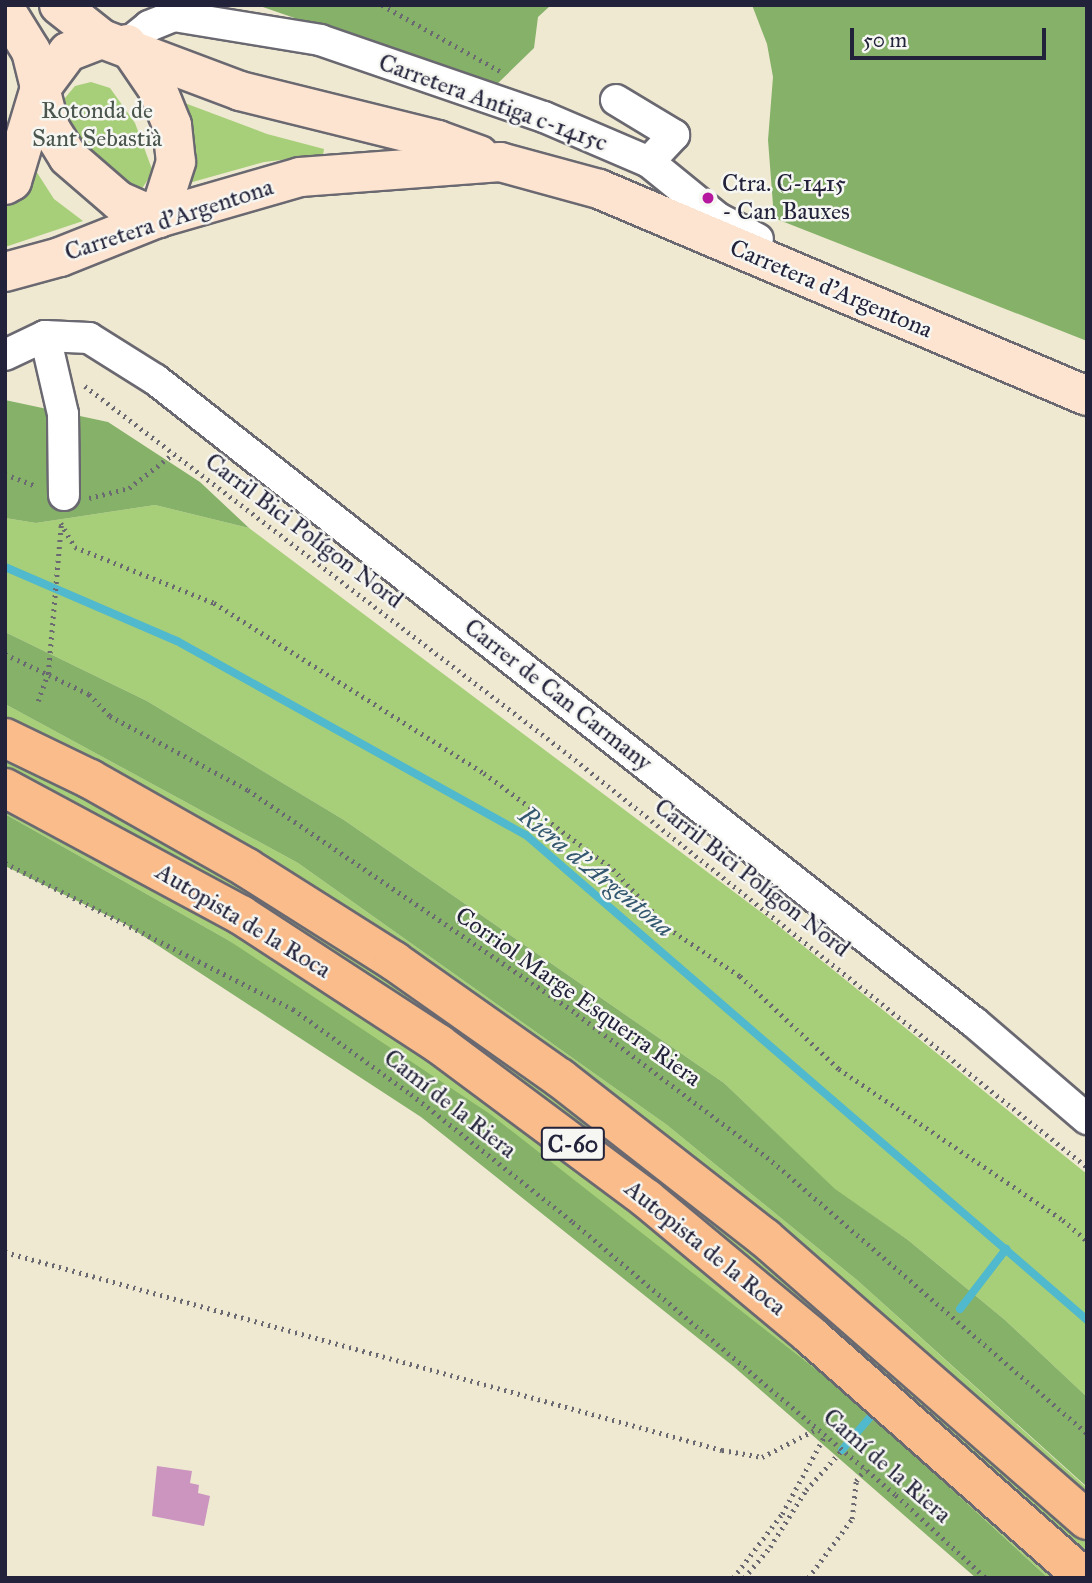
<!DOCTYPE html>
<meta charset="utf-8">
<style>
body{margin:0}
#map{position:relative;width:1092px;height:1583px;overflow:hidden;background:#efe9d2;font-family:"IM FELL Great Primer",serif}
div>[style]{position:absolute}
.green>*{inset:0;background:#a7ce78}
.forest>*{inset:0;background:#85b168}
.stream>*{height:8px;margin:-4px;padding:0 4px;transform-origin:4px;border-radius:4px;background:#50b9ce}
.building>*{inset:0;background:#cb95c0}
.path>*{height:4.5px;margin-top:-2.25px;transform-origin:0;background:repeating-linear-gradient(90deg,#6a6870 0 2px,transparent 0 7px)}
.roads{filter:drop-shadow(2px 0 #6a6870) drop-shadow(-2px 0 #6a6870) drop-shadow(0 2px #6a6870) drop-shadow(0 -2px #6a6870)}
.street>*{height:30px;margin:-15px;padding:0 15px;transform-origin:15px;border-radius:15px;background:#fff}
.secondary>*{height:38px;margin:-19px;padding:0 19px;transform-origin:19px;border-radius:19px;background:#fde4d0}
.highway>*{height:38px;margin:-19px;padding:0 19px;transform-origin:19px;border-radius:19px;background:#f9bc8a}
.dots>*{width:19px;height:19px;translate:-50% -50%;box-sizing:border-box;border:4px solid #f6f6f2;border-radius:50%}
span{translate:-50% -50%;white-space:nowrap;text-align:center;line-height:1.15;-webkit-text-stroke:5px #f6f6f2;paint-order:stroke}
.shield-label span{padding:2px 5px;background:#f6f6f2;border:2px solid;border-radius:5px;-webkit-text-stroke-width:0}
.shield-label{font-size:23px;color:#22223b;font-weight:700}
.street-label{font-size:24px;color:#22223b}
.park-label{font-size:24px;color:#4a564d}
.poi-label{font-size:24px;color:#22223b}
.left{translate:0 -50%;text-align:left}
.water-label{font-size:26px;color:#32576e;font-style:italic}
.frame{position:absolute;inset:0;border:7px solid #22223b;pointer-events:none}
.scale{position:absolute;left:850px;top:28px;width:196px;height:32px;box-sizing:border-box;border:4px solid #22223b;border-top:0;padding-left:9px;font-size:21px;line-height:24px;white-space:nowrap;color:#22223b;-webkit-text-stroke:5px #f6f6f2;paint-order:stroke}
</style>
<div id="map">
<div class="green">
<i style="clip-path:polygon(91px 82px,110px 88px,135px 123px,153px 172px,141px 190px,129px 194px,88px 165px,60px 104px,75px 86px)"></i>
<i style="clip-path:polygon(174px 99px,267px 134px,324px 149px,323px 155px,264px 162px,178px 186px)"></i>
<i style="clip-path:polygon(27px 157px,54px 199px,83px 221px,5px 247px,5px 189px)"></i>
<i style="clip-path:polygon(155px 505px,249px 528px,766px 916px,1087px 1174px,1087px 1397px,1005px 1320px,908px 1240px,834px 1189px,724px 1083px,344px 820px,147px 701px,5px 632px,5px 518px,36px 523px)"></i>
<i style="clip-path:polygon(5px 704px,298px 863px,667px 1125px,857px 1280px,1087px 1488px,1087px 1578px,1048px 1578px,856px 1401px,228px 940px,5px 814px)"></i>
</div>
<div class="forest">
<i style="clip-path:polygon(257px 5px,551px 5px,538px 17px,534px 48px,494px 87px)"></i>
<i style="clip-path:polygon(752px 5px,1087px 5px,1087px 341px,774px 218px,768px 140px,773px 77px,767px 44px)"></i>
<i style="clip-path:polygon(5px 400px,108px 422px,200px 482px,249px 528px,155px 505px,36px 523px,5px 518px)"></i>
<i style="clip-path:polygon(5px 632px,147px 701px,344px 820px,724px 1083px,835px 1189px,908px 1240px,1005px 1320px,1087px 1397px,1087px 1487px,857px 1280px,667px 1125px,298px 863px,5px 704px)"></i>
<i style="clip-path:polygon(5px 814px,228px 940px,490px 1114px,856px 1401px,1048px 1578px,976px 1578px,733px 1366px,421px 1117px,125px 924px,5px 866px)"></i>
</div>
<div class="stream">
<i style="left:5px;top:567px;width:187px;rotate:23.3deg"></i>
<i style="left:177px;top:641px;width:399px;rotate:29.1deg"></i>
<i style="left:526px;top:835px;width:742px;rotate:40.84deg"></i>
<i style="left:960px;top:1309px;width:76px;rotate:-52.5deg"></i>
<i style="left:842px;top:1450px;width:45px;rotate:-49.5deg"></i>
</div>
<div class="building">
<i style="clip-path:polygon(157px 1466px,192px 1471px,190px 1483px,199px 1485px,198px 1493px,210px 1496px,204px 1526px,152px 1516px)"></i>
</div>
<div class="path">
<i style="left:382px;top:5px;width:135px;rotate:29.2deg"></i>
<i style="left:85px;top:386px;width:602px;rotate:37.31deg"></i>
<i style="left:564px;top:751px;width:668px;rotate:38.5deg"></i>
<i style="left:5px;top:474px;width:34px;rotate:21deg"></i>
<i style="left:89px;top:498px;width:41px;rotate:-14deg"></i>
<i style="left:129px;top:488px;width:56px;rotate:-37.7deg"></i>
<i style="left:61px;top:523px;width:28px;rotate:60deg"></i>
<i style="left:75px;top:547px;width:150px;rotate:21.9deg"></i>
<i style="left:214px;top:603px;width:319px;rotate:32.2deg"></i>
<i style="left:484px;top:773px;width:161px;rotate:36.7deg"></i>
<i style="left:613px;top:869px;width:81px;rotate:47deg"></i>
<i style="left:668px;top:928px;width:87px;rotate:33.7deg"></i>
<i style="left:740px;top:976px;width:136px;rotate:43.2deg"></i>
<i style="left:839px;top:1069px;width:270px;rotate:34deg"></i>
<i style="left:1063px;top:1220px;width:32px;rotate:41deg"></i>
<i style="left:5px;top:654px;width:93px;rotate:25.5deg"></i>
<i style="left:89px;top:694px;width:30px;rotate:46deg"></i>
<i style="left:110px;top:716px;width:157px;rotate:28.2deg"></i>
<i style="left:248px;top:790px;width:398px;rotate:34.2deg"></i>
<i style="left:577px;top:1014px;width:238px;rotate:37deg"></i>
<i style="left:767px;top:1157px;width:423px;rotate:40.8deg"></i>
<i style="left:38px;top:701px;width:29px;rotate:-70deg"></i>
<i style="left:48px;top:674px;width:151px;rotate:-85deg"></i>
<i style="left:5px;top:863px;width:323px;rotate:26.9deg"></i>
<i style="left:293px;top:1009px;width:145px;rotate:35.8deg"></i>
<i style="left:411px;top:1094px;width:206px;rotate:38.3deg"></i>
<i style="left:573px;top:1222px;width:423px;rotate:40.2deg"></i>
<i style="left:896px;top:1495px;width:122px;rotate:42.7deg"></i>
<i style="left:5px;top:1252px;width:744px;rotate:15.44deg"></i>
<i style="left:722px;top:1450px;width:41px;rotate:9.9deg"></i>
<i style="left:762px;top:1457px;width:62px;rotate:-27deg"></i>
<i style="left:733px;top:1578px;width:81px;rotate:-52.6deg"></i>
<i style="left:782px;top:1514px;width:90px;rotate:-61.4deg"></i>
<i style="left:744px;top:1578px;width:40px;rotate:-50deg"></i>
<i style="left:770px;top:1547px;width:67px;rotate:-57.7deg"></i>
<i style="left:806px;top:1490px;width:54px;rotate:-48deg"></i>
<i style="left:808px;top:1578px;width:74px;rotate:-53.3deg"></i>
<i style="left:852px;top:1519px;width:38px;rotate:-84deg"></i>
<i style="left:856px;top:1481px;width:15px;rotate:-53deg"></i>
</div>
<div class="roads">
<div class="street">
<i style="left:127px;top:44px;width:28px;rotate:-39deg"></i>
<i style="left:149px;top:26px;width:27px;rotate:-22deg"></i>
<i style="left:174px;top:16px;width:148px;rotate:9.3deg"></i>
<i style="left:320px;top:40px;width:237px;rotate:19deg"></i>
<i style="left:544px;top:117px;width:114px;rotate:23.2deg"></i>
<i style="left:649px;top:162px;width:89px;rotate:39.1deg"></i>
<i style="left:718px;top:218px;width:45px;rotate:27.7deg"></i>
<i style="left:616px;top:100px;width:68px;rotate:31.1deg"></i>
<i style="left:674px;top:135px;width:37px;rotate:133deg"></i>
<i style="left:45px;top:336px;width:80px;rotate:77deg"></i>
<i style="left:63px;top:414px;width:81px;rotate:89.3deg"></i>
<i style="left:5px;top:355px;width:44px;rotate:-25.4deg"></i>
<i style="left:45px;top:336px;width:44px;rotate:2.6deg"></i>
<i style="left:89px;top:338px;width:79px;rotate:32.1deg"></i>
<i style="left:156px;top:380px;width:1041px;rotate:38.14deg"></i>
<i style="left:975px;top:1023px;width:148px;rotate:40.6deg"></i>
</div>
<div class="secondary">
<i style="left:59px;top:5px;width:55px;rotate:38.3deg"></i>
<i style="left:102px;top:39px;width:147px;rotate:20.6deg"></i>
<i style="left:240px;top:91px;width:204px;rotate:13.9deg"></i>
<i style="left:438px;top:140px;width:44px;rotate:20.1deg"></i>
<i style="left:5px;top:9px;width:49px;rotate:58.2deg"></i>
<i style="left:31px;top:51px;width:79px;rotate:76.1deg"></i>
<i style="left:50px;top:128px;width:34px;rotate:58deg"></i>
<i style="left:68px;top:157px;width:67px;rotate:40.8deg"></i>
<i style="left:119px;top:201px;width:43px;rotate:23.6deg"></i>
<i style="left:127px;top:44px;width:53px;rotate:55.7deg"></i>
<i style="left:157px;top:88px;width:40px;rotate:68deg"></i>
<i style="left:172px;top:125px;width:37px;rotate:84deg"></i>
<i style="left:176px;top:162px;width:59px;rotate:107.8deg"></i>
<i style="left:5px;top:185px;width:8px;rotate:-30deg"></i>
<i style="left:12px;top:181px;width:94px;rotate:-73.3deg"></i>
<i style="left:39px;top:91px;width:49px;rotate:-53.4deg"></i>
<i style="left:68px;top:52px;width:36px;rotate:-21deg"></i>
<i style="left:5px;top:272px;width:57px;rotate:-15.3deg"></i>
<i style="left:60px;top:257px;width:105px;rotate:-21.7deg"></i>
<i style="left:158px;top:218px;width:148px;rotate:-16.1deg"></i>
<i style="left:300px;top:177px;width:201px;rotate:-4.3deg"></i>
<i style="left:500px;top:162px;width:103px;rotate:15.3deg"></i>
<i style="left:599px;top:189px;width:530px;rotate:22.99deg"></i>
</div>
<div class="highway">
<i style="left:5px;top:738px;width:94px;rotate:25.8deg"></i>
<i style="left:90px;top:779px;width:180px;rotate:29.5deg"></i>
<i style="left:247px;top:868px;width:174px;rotate:32.3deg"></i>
<i style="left:394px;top:961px;width:203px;rotate:35.2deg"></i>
<i style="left:560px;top:1078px;width:260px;rotate:38deg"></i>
<i style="left:765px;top:1238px;width:428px;rotate:41.2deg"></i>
<i style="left:5px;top:788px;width:268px;rotate:28.3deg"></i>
<i style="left:241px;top:915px;width:236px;rotate:33.1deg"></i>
<i style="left:439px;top:1044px;width:259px;rotate:36.7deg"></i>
<i style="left:647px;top:1199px;width:212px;rotate:39.8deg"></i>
<i style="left:810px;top:1335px;width:367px;rotate:41.5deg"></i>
</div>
</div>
<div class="dots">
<i style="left:708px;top:198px;background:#b5179e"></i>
</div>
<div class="shield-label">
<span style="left:573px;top:1144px">C-60</span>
</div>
<div class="street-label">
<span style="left:493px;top:103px;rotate:20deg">Carretera Antiga c-1415c</span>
<span style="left:169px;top:220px;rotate:-18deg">Carretera d'Argentona</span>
<span style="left:831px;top:289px;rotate:23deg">Carretera d'Argentona</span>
<span style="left:304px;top:531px;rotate:37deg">Carril Bici Polígon Nord</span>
<span style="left:558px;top:695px;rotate:38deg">Carrer de Can Carmany</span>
<span style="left:752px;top:878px;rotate:38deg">Carril Bici Polígon Nord</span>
<span style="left:243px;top:921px;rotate:31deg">Autopista de la Roca</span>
<span style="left:578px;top:997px;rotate:35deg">Corriol Marge Esquerra Riera</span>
<span style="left:450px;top:1104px;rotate:38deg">Camí de la Riera</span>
<span style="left:705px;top:1248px;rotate:39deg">Autopista de la Roca</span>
<span style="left:887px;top:1466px;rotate:41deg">Camí de la Riera</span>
</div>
<div class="park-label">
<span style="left:97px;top:125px">Rotonda de<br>Sant Sebastià</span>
</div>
<div class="poi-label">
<span class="left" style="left:722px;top:198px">Ctra. C-1415<br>- Can Bauxes</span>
</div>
<div class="water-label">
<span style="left:596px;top:872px;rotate:39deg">Riera d'Argentona</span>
</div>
<div class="frame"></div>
<div class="scale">50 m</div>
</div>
